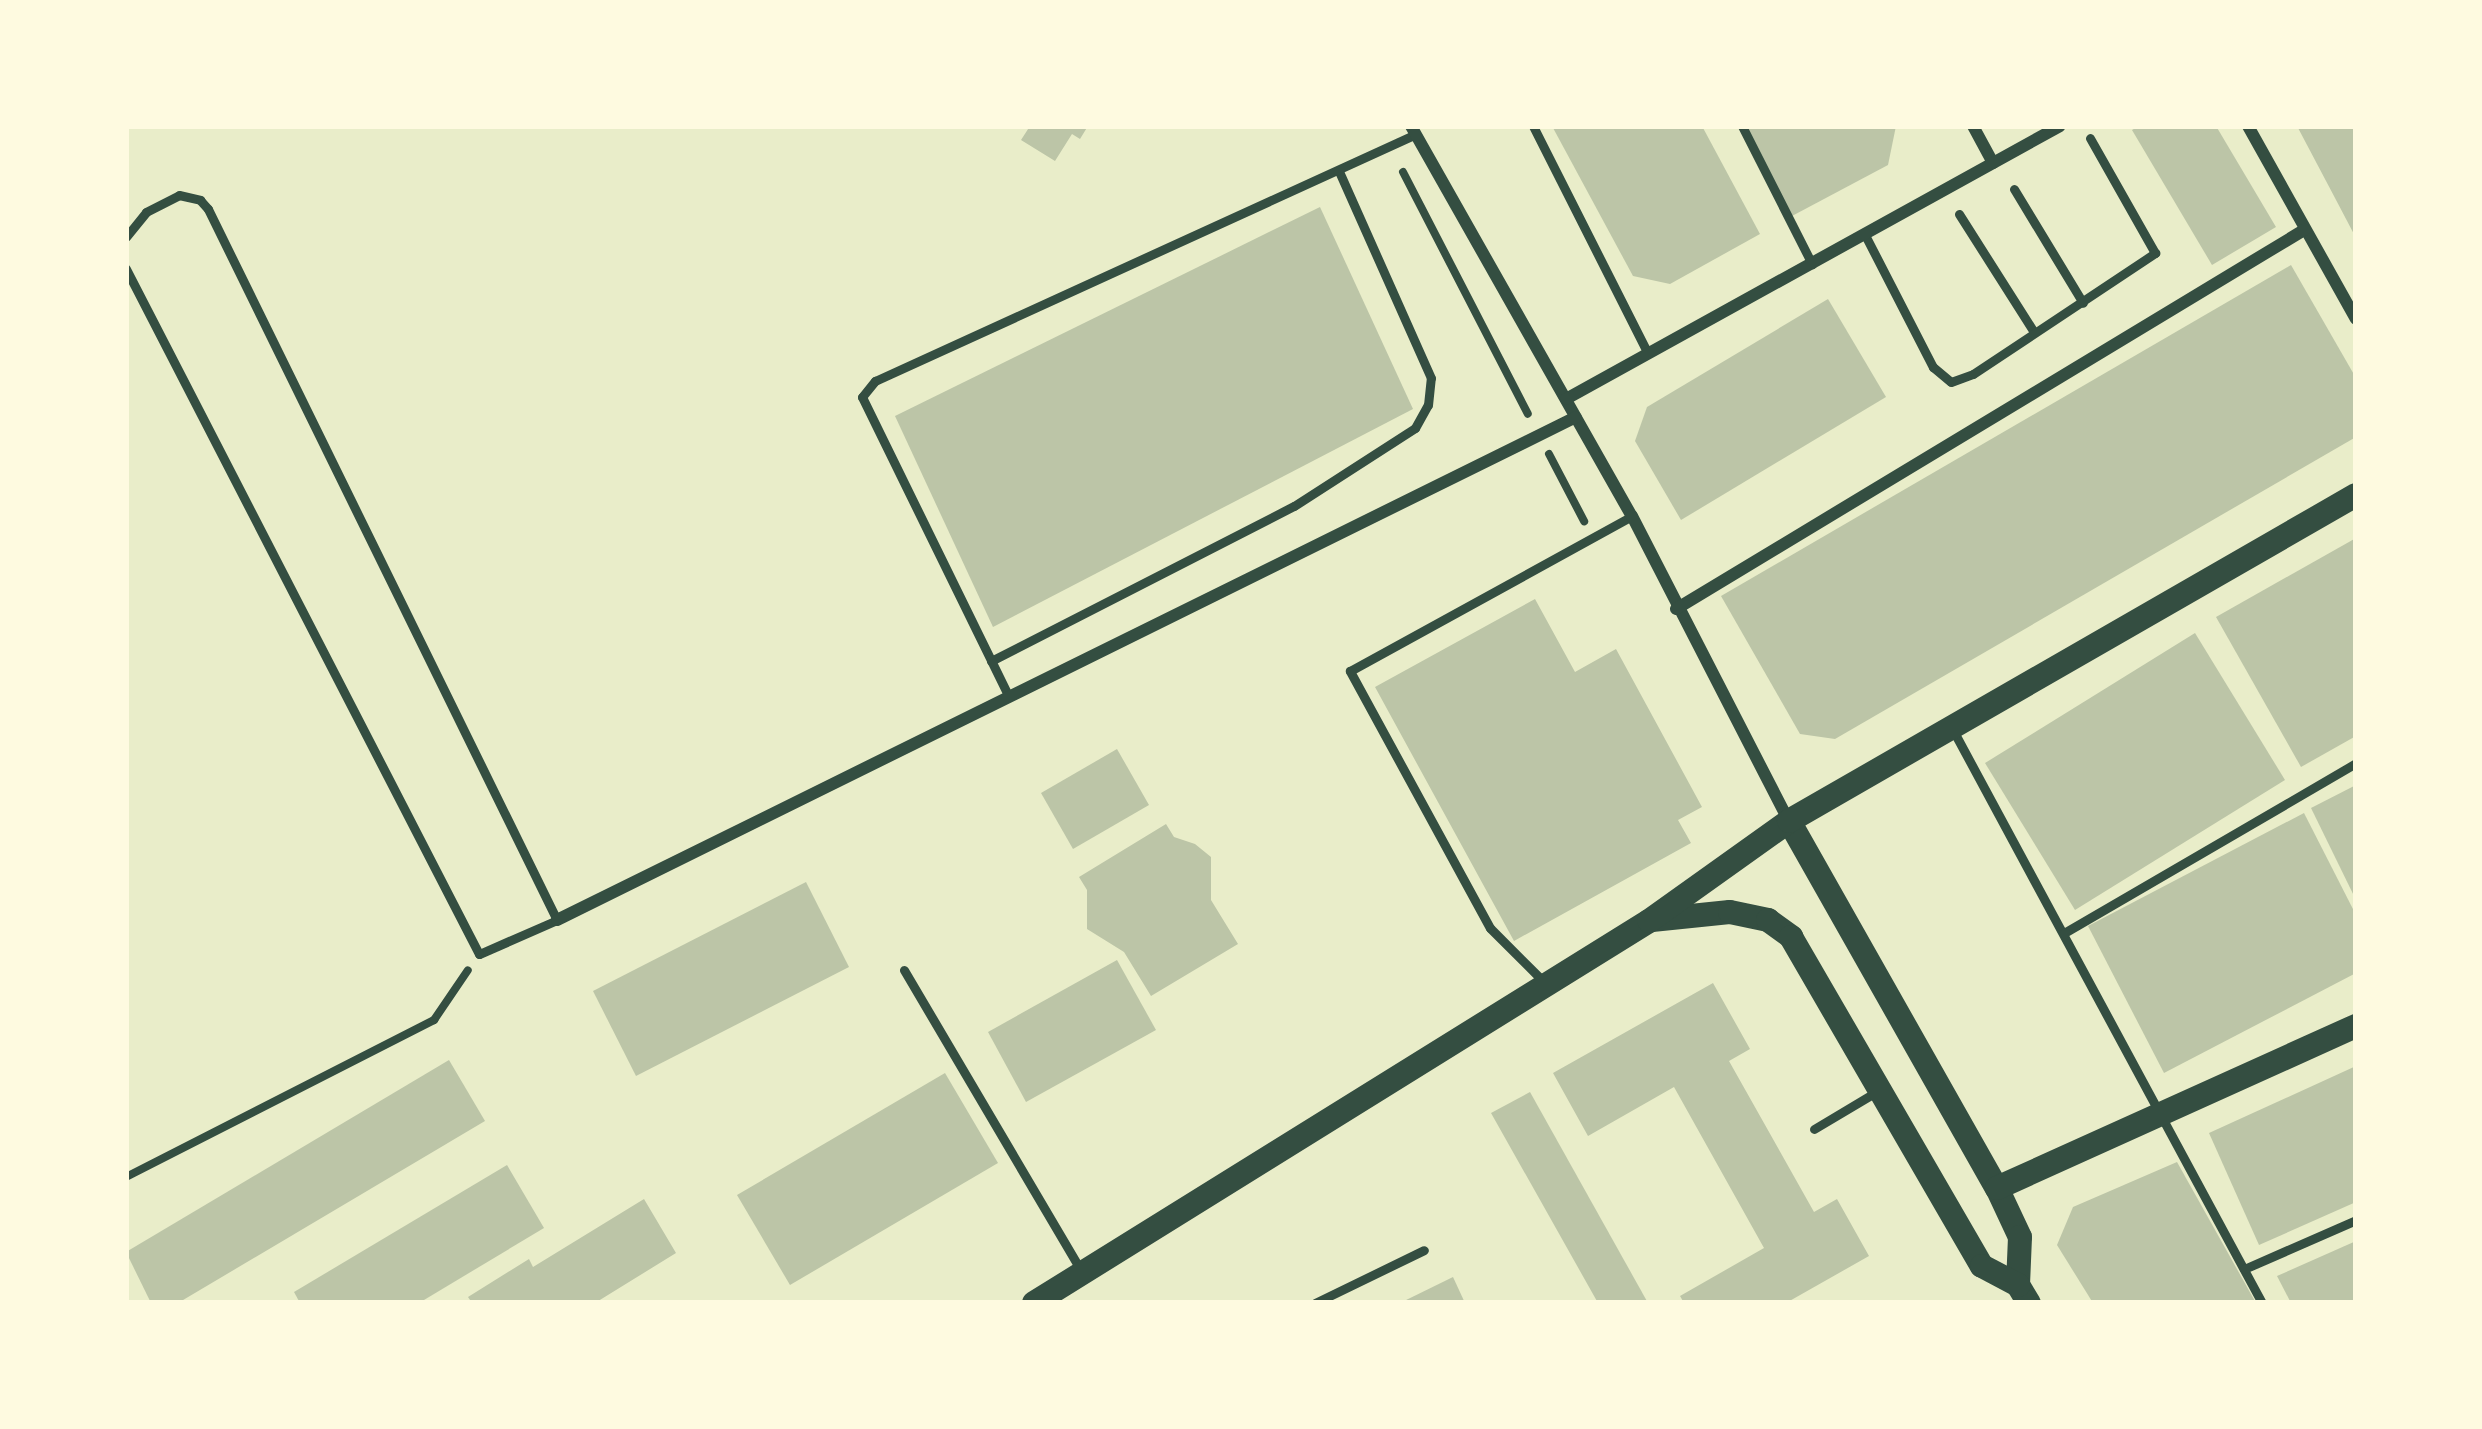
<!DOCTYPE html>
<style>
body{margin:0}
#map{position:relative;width:2482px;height:1429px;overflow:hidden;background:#e9edc9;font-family:"Crimson Pro",serif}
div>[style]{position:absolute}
.building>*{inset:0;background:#bcc5a7}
.path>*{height:8px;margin:-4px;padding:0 4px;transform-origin:4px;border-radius:4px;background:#344e41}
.service>*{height:9px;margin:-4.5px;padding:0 4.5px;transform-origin:4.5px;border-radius:4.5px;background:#344e41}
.minor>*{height:12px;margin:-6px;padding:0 6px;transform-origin:6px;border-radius:6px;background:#344e41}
.secondary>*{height:24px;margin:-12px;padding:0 12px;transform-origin:12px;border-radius:12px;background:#344e41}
span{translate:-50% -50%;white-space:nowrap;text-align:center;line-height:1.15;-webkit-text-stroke:10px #fefae0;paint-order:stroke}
.frame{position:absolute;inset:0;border:129px solid #fefae0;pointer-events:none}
</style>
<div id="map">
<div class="building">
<i style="clip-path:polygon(1030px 126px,1088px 126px,1080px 139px,1072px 134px,1055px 161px,1021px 140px)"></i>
<i style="clip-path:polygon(1552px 126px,1702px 126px,1760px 234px,1670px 284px,1633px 276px)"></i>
<i style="clip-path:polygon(1744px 126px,1896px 126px,1888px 165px,1792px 216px)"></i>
<i style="clip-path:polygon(2139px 126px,2216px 126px,2276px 227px,2212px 265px,2132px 130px)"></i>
<i style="clip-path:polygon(2297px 126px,2356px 126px,2356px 238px,2335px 198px)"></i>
<i style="clip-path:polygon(1320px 207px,1413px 409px,993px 627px,895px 416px)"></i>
<i style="clip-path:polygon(2291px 265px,2356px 378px,2356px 437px,1835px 739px,1800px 734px,1721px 596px)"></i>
<i style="clip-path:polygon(1828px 299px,1886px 397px,1681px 520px,1635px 441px,1647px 407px)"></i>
<i style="clip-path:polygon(2356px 538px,2356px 736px,2301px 767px,2216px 617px)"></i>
<i style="clip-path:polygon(1535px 599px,1575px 672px,1616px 649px,1702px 807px,1678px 820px,1691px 843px,1514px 941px,1375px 687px)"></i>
<i style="clip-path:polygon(2195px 633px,2285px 780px,2075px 910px,1985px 763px)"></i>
<i style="clip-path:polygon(1117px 749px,1149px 805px,1073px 849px,1041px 793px)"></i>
<i style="clip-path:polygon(2356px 785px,2356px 900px,2311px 808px)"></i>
<i style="clip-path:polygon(2304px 813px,2356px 915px,2356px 973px,2164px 1073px,2088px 926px)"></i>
<i style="clip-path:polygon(1166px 824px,1174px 837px,1195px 844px,1211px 857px,1211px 900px,1238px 944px,1151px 996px,1124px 952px,1087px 929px,1087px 890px,1079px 877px)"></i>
<i style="clip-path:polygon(806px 882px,849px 967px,636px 1076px,593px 991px)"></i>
<i style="clip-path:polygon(1117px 960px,1156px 1030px,1026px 1102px,988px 1032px)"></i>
<i style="clip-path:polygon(1713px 983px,1750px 1049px,1729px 1061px,1814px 1212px,1837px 1199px,1869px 1256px,1786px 1303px,1684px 1303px,1680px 1296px,1764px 1248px,1674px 1087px,1588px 1136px,1553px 1073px)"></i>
<i style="clip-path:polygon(449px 1060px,485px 1121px,178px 1303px,151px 1303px,126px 1252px)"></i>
<i style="clip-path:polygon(2356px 1066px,2356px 1202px,2259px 1245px,2209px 1133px)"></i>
<i style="clip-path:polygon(945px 1073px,998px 1163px,790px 1285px,737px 1195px)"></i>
<i style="clip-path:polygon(1530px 1092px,1648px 1303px,1598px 1303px,1491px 1113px)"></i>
<i style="clip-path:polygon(2177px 1162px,2256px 1303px,2093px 1303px,2057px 1245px,2073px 1207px)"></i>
<i style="clip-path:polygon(507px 1165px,544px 1228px,419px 1303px,300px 1303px,294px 1292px)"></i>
<i style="clip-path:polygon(644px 1199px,676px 1253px,595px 1303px,472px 1303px,468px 1297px,529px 1259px,533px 1267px)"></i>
<i style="clip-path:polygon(2356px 1241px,2356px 1303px,2291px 1303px,2277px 1276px)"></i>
<i style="clip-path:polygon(1453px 1277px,1465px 1303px,1400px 1303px)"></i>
</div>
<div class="path">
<i style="left:1403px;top:172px;width:272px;rotate:62.7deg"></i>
<i style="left:1549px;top:454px;width:76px;rotate:62.4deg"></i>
<i style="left:126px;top:1177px;width:346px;rotate:-27deg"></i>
<i style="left:434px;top:1020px;width:60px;rotate:-55.8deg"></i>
</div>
<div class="service">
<i style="left:1533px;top:126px;width:255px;rotate:63.2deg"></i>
<i style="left:1742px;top:126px;width:155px;rotate:63.1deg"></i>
<i style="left:2014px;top:189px;width:133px;rotate:58.8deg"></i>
<i style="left:1959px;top:214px;width:140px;rotate:57.6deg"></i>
<i style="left:1864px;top:233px;width:151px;rotate:62.8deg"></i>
<i style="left:1933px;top:367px;width:23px;rotate:40deg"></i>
<i style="left:1951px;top:382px;width:23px;rotate:-20deg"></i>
<i style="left:1973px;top:374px;width:219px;rotate:-33.6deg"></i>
<i style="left:2155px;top:253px;width:132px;rotate:-119.5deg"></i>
<i style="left:126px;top:237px;width:32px;rotate:-51deg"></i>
<i style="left:146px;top:212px;width:37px;rotate:-27deg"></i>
<i style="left:179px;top:195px;width:22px;rotate:13deg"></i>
<i style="left:200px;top:200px;width:12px;rotate:48deg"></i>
<i style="left:208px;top:209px;width:792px;rotate:63.86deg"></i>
<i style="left:557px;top:920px;width:85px;rotate:156.4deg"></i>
<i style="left:479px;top:954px;width:771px;rotate:-117.26deg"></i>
<i style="left:991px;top:661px;width:340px;rotate:-27.1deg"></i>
<i style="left:1294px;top:506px;width:144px;rotate:-32.8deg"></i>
<i style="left:1415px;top:428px;width:26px;rotate:-61deg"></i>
<i style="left:1428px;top:405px;width:27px;rotate:-84deg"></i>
<i style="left:1431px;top:378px;width:227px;rotate:-114deg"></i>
<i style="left:1009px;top:697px;width:334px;rotate:-116.1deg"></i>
<i style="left:862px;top:397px;width:21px;rotate:-51deg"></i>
<i style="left:875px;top:381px;width:595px;rotate:-24.54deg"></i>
<i style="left:1954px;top:732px;width:649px;rotate:61.66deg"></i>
<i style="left:2064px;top:933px;width:338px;rotate:-30.2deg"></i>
<i style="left:904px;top:970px;width:349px;rotate:59.5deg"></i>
<i style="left:1544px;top:982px;width:76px;rotate:-135deg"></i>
<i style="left:1490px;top:928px;width:293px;rotate:-118.6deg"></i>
<i style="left:1350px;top:671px;width:322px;rotate:-28.8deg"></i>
<i style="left:1814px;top:1129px;width:72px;rotate:-30.8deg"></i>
<i style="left:2244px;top:1269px;width:122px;rotate:-23.6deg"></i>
<i style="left:1315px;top:1303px;width:121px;rotate:-25.9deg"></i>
</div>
<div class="minor">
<i style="left:1411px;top:126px;width:448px;rotate:60.5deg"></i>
<i style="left:1632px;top:516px;width:343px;rotate:62.8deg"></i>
<i style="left:1973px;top:126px;width:42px;rotate:61.6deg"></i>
<i style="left:2248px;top:126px;width:221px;rotate:60.8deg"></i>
<i style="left:1566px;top:399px;width:564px;rotate:-28.93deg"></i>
<i style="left:1676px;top:609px;width:734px;rotate:-31.11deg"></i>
<i style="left:557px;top:920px;width:1136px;rotate:-26.27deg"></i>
</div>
<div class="secondary">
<i style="left:1789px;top:821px;width:422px;rotate:60.5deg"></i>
<i style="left:1997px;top:1188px;width:54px;rotate:64.9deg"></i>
<i style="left:2020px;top:1237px;width:48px;rotate:92.4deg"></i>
<i style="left:2018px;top:1285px;width:21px;rotate:59deg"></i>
<i style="left:1652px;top:920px;width:78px;rotate:-5.9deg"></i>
<i style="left:1730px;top:912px;width:39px;rotate:12deg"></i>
<i style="left:1768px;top:920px;width:29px;rotate:36deg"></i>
<i style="left:1791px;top:937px;width:380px;rotate:59.9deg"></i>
<i style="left:1982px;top:1266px;width:41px;rotate:27.8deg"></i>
<i style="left:1997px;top:1188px;width:394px;rotate:-24.3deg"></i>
<i style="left:1034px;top:1303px;width:724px;rotate:-31.85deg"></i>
<i style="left:1649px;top:921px;width:172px;rotate:-35.5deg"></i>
<i style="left:1789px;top:821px;width:654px;rotate:-29.9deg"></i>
</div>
<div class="frame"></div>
</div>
